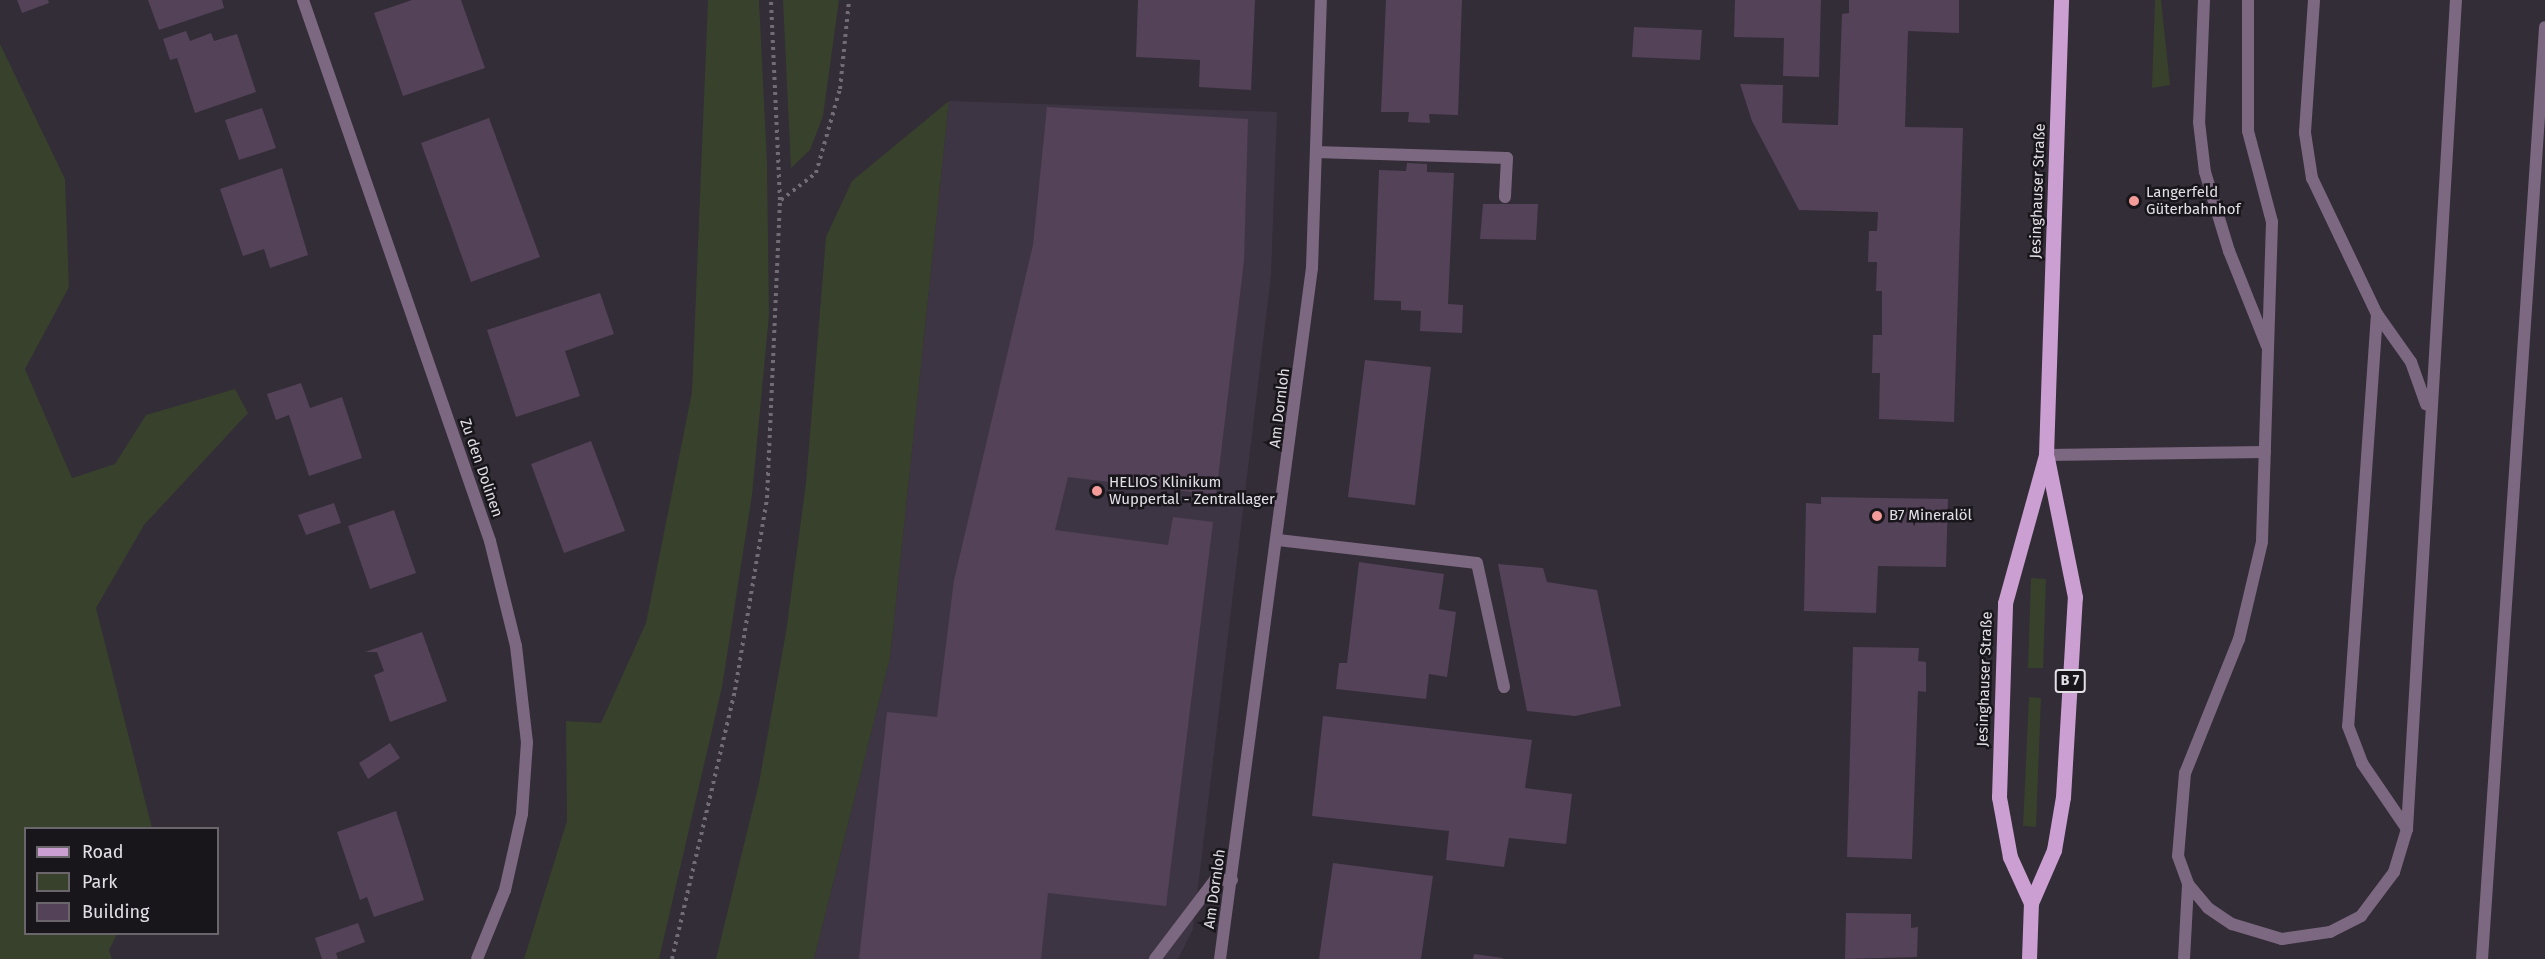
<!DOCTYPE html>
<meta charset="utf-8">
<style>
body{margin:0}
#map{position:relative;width:2545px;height:959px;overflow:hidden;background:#332d37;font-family:"Fira Sans",sans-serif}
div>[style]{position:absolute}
.built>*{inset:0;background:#3e3544}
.green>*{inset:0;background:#37412c}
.building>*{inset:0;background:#544258}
.path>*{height:4px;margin-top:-2px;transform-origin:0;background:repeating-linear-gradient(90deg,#716c75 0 3px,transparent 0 7.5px)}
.service>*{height:12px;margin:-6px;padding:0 6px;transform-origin:6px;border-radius:6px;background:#7d6881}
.minor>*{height:12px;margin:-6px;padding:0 6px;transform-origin:6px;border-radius:6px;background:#7d6881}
.primary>*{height:15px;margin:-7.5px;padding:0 7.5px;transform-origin:7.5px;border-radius:7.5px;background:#cb9fd2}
.dots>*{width:16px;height:16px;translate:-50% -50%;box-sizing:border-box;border:3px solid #19161b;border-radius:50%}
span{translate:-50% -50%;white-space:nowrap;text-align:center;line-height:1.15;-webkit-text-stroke:5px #19161b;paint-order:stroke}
.shield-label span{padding:2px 4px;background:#19161b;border:2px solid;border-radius:4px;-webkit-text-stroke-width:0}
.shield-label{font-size:14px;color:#e3dfe6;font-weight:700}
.street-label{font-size:15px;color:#e3dfe6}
.poi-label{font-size:15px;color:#e3dfe6}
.left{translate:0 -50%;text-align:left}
.legend{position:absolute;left:24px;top:827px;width:195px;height:108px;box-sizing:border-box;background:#19161b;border:2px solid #6a666c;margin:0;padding:8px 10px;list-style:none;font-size:18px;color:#e3dfe6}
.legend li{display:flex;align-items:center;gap:12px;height:30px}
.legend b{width:30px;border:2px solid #6a666c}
</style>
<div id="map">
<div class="built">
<i style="clip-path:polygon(949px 101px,1277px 112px,1271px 275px,1193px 929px,1178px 959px,814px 959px,890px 658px)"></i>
</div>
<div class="green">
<i style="clip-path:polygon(708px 0,759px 0,767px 163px,769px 315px,752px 495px,722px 687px,659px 959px,524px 959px,567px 821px,566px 721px,601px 723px,646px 623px,692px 392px)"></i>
<i style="clip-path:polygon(783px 0,839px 0,823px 116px,810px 150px,791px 168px)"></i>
<i style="clip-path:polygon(2155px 0,2161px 0,2170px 85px,2152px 88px)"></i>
<i style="clip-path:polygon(0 44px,65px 179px,69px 287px,25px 369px,72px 478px,115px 464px,146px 415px,235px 389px,248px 413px,144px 525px,96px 608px,152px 828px,26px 828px,26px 934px,117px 934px,109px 950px,112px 959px,0 959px)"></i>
<i style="clip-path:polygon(949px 101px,890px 658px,814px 959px,716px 959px,759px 783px,786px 632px,806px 483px,826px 237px,852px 181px)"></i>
<i style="clip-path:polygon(2031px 578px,2046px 579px,2043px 668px,2028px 668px)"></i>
<i style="clip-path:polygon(2029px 697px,2041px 698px,2036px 827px,2023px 826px)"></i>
</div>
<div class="building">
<i style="clip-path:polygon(17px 0,48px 0,49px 3px,22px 13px)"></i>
<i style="clip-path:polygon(148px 0,222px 0,224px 8px,159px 30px)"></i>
<i style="clip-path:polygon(412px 0,461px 0,485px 68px,403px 96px,374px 13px)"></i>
<i style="clip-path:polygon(1138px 0,1255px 0,1251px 90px,1199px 87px,1200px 60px,1136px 57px)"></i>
<i style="clip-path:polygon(1386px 0,1462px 0,1458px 115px,1429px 114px,1430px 123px,1408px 122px,1409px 112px,1381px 112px)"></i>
<i style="clip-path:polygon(1735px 0,1821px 0,1819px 77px,1783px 76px,1784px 38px,1734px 37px)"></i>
<i style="clip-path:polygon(1849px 0,1959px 0,1959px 33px,1908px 31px,1905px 127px,1963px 128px,1954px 422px,1879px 419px,1880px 373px,1872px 373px,1873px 335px,1882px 335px,1882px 291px,1876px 291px,1877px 262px,1868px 262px,1869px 231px,1877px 231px,1878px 212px,1799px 210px,1752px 121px,1740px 84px,1783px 85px,1782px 123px,1838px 125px,1842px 14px,1849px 13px)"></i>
<i style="clip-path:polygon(1634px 27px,1702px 30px,1700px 60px,1632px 57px)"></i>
<i style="clip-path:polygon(186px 31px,190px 41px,211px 33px,214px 41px,237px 34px,256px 92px,195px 113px,177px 58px,170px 60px,163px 39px)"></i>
<i style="clip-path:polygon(1047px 107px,1248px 119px,1244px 261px,1216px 495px,1068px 477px,1055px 530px,1168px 545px,1173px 517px,1213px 522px,1166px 906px,1048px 893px,1041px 959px,859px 959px,887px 712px,937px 717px,954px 580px,1033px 245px)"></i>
<i style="clip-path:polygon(262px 108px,276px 148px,239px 160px,225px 120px)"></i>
<i style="clip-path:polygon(489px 118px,540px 257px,471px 282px,421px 143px)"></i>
<i style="clip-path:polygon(1407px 163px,1427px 164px,1427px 172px,1454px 173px,1448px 304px,1463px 305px,1462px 333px,1420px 331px,1421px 311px,1401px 310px,1401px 301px,1374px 300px,1379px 170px,1406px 171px)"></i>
<i style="clip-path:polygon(282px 168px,308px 255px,270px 268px,264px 249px,243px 256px,220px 189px)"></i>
<i style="clip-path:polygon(1483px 204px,1538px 204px,1536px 240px,1480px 239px)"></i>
<i style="clip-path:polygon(600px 293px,614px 334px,565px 351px,580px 396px,516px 417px,487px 330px)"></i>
<i style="clip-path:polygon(1365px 360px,1431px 367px,1415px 505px,1348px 497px)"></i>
<i style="clip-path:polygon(301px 383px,310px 408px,342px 397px,362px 458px,309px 476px,289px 415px,276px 420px,267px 394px)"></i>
<i style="clip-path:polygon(591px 441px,625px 531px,564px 553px,531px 464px)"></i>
<i style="clip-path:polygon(1821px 497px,1948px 499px,1946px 567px,1878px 566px,1876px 613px,1804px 611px,1806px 503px,1821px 504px)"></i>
<i style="clip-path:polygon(334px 503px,341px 523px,306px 535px,298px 515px)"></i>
<i style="clip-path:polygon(394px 510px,416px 573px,370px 589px,348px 526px)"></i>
<i style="clip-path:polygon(1359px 562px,1444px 574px,1439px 609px,1456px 612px,1447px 677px,1429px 674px,1426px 699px,1336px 689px,1339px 663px,1347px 663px)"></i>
<i style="clip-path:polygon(1498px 564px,1543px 568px,1547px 582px,1597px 590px,1621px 706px,1575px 716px,1527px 711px)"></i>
<i style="clip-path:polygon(422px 632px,447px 701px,390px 722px,374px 675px,384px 671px,377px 652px,365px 652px)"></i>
<i style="clip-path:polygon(1853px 647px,1919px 648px,1918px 661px,1926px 662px,1926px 692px,1918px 691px,1912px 859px,1847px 857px)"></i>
<i style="clip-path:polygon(1323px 716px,1532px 740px,1525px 788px,1572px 794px,1566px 844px,1509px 838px,1504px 867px,1446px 860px,1449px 831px,1312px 816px)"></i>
<i style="clip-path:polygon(390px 743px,400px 758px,368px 779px,359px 763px)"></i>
<i style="clip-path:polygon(396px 811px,424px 900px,374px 917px,367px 897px,360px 900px,337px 832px)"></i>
<i style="clip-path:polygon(1333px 863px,1433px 876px,1421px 959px,1319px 959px)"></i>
<i style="clip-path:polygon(1846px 913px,1911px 914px,1911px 928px,1918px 927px,1917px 957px,1845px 959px)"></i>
<i style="clip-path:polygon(358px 923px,365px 942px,336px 953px,338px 959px,322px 959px,315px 938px)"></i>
<i style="clip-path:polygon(1474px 954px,1503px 958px,1503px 959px,1473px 959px)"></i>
</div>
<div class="path">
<i style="left:781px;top:200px;width:44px;rotate:-37.6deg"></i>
<i style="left:816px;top:173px;width:87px;rotate:-74.1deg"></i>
<i style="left:840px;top:89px;width:89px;rotate:-84.2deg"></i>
<i style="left:672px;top:959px;width:276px;rotate:-76.8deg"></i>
<i style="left:735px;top:690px;width:195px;rotate:-80.5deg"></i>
<i style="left:767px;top:498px;width:298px;rotate:-87.5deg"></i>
<i style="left:780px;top:200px;width:200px;rotate:-92.6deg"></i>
</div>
<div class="service">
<i style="left:2204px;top:0;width:122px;rotate:92.3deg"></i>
<i style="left:2199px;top:122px;width:50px;rotate:83.2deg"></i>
<i style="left:2205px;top:172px;width:83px;rotate:73.1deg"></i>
<i style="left:2229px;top:251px;width:102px;rotate:68.2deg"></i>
<i style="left:2248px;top:0;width:131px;rotate:90deg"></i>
<i style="left:2248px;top:131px;width:94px;rotate:75.2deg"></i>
<i style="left:2272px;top:222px;width:320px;rotate:91.8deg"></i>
<i style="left:2262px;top:542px;width:100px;rotate:103.3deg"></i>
<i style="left:2239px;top:639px;width:144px;rotate:111.9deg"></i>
<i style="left:2185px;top:773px;width:83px;rotate:94.8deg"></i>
<i style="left:2178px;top:856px;width:30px;rotate:70deg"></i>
<i style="left:2188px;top:884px;width:31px;rotate:50deg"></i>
<i style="left:2208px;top:908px;width:29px;rotate:34deg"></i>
<i style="left:2232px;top:924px;width:52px;rotate:16.7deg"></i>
<i style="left:2282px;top:939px;width:49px;rotate:-8.3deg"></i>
<i style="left:2330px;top:932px;width:35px;rotate:-27deg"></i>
<i style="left:2361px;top:916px;width:55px;rotate:-53.1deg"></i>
<i style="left:2394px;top:872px;width:45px;rotate:-73.2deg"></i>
<i style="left:2407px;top:829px;width:830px;rotate:-86.62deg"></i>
<i style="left:2314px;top:0;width:133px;rotate:93.9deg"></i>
<i style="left:2305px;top:133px;width:46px;rotate:81.2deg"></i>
<i style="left:2312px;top:178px;width:151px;rotate:64.5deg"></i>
<i style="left:2377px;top:314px;width:59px;rotate:54.7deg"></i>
<i style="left:2411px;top:362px;width:45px;rotate:70.3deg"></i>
<i style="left:1316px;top:152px;width:191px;rotate:1.8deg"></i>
<i style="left:1507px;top:158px;width:39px;rotate:93deg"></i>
<i style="left:2377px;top:314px;width:413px;rotate:94deg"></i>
<i style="left:2348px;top:726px;width:40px;rotate:69deg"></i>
<i style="left:2362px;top:763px;width:80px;rotate:55.7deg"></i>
<i style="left:2046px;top:455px;width:219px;rotate:-0.8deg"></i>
<i style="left:1278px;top:540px;width:200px;rotate:6.6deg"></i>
<i style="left:1477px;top:563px;width:127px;rotate:77.7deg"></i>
<i style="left:1155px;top:959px;width:99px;rotate:-52.8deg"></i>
<i style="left:1215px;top:880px;width:17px"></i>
<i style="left:2184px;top:959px;width:75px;rotate:-86.9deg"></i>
<i style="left:2482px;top:959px;width:934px;rotate:-86.13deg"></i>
</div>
<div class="minor">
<i style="left:303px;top:0;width:572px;rotate:70.93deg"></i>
<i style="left:490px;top:541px;width:108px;rotate:76.1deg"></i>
<i style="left:516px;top:646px;width:97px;rotate:83.5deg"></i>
<i style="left:527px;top:742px;width:72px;rotate:94deg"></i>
<i style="left:522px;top:814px;width:78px;rotate:102.6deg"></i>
<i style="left:505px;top:890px;width:74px;rotate:112.1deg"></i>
<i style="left:1220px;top:959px;width:697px;rotate:-82.42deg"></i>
<i style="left:1312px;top:268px;width:268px;rotate:-88.1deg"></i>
</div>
<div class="primary">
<i style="left:2031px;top:903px;width:51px;rotate:-114.5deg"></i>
<i style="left:2010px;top:857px;width:61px;rotate:-100.4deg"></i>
<i style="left:1999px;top:797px;width:194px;rotate:-88.2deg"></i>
<i style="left:2005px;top:603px;width:154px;rotate:-74.5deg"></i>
<i style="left:2046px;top:455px;width:455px;rotate:-88.1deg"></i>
<i style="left:2029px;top:959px;width:56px;rotate:-88deg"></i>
<i style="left:2031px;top:903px;width:58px;rotate:-66.5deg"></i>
<i style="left:2054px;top:850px;width:54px;rotate:-80.4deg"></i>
<i style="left:2063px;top:797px;width:200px;rotate:-86.6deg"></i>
<i style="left:2075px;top:597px;width:142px;rotate:-101.4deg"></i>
</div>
<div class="dots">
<i style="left:2134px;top:201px;background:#f59b9a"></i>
<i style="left:1097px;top:491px;background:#f59b9a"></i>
<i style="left:1877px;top:516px;background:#f59b9a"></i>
</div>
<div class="shield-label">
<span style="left:2070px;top:681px">B 7</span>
</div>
<div class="street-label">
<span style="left:2038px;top:191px;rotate:-88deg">Jesinghauser Straße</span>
<span style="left:1280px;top:408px;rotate:-83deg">Am Dornloh</span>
<span style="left:481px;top:468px;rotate:71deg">Zu den Dolinen</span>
<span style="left:1985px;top:679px;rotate:-88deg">Jesinghauser Straße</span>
<span style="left:1215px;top:889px;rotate:-82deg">Am Dornloh</span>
</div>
<div class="poi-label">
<span class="left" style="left:2146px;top:201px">Langerfeld<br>Güterbahnhof</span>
<span class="left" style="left:1109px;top:491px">HELIOS Klinikum<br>Wuppertal - Zentrallager</span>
<span class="left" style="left:1889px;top:516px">B7 Mineralöl</span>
</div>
<ul class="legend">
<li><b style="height:8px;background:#cb9fd2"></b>Road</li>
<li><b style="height:16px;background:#37412c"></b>Park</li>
<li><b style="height:16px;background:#544258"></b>Building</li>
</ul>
</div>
